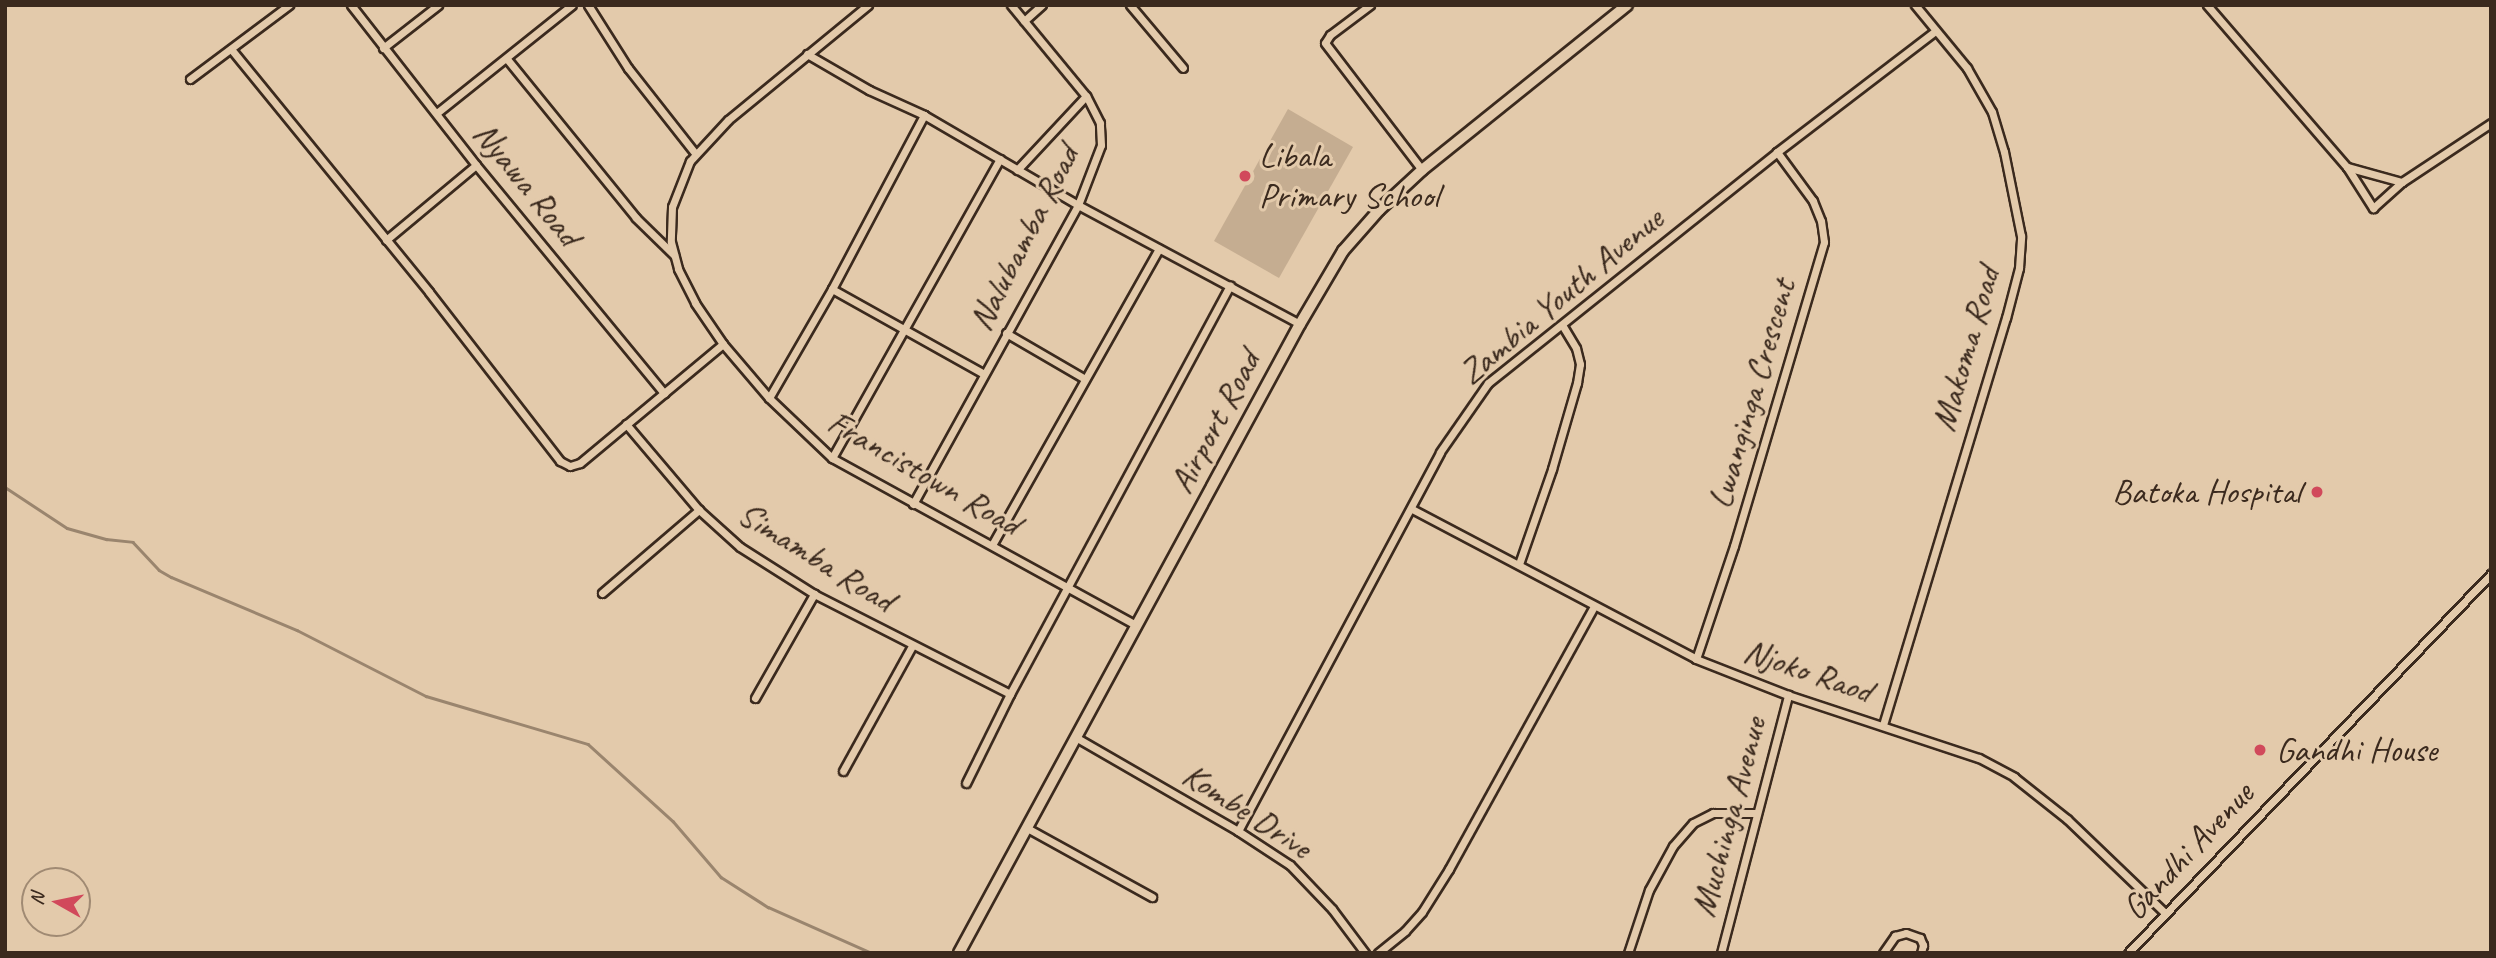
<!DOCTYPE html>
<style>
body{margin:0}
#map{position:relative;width:2496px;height:958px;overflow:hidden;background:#e3caab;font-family:Caveat,sans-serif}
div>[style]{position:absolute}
.green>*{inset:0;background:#c5ad91}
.stream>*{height:2.5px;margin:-1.25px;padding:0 1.25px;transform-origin:1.25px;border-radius:1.25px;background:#9a856e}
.roads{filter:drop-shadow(2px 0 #3b2a1e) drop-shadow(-2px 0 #3b2a1e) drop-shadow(0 2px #3b2a1e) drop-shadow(0 -2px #3b2a1e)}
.street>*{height:7px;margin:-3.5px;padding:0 3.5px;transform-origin:3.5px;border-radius:3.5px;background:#e3caab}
.secondary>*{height:10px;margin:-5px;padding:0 5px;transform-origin:5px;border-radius:5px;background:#e3caab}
.dots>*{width:19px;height:19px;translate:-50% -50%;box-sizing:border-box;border:4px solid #e3caab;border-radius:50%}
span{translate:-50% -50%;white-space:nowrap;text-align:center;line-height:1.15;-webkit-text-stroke:6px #e3caab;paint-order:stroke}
.poi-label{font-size:35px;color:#3b2a1e}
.left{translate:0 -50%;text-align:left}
.right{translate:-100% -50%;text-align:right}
.street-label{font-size:35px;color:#3b2a1e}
.frame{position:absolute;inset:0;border:7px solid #3b2a1e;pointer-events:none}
.north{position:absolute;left:21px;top:867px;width:70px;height:70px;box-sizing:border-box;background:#e3caab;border:2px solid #a08a73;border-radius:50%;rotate:279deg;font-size:19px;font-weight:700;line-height:28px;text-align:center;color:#3b2a1e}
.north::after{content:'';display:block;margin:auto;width:24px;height:32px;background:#d1495b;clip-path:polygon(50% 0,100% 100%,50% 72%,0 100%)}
</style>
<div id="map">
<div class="green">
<i style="clip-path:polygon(1288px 109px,1353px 147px,1279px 278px,1214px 241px)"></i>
</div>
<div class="stream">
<i style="left:5px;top:487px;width:74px;rotate:33.5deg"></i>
<i style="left:67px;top:528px;width:41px;rotate:15.8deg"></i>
<i style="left:106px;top:539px;width:27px;rotate:6deg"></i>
<i style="left:133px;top:542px;width:38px;rotate:47deg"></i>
<i style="left:159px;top:570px;width:14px;rotate:30deg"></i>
<i style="left:171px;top:577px;width:137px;rotate:22.8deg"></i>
<i style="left:297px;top:630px;width:145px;rotate:27.1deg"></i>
<i style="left:426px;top:696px;width:169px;rotate:16.5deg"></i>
<i style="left:588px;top:744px;width:115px;rotate:42.2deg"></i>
<i style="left:673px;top:821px;width:74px;rotate:49.4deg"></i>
<i style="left:721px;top:877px;width:56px;rotate:32.6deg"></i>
<i style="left:768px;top:907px;width:114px;rotate:23.9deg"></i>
</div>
<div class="roads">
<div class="street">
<i style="left:351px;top:5px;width:203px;rotate:52deg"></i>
<i style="left:476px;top:165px;width:296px;rotate:50.5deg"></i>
<i style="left:588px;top:5px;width:75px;rotate:57.6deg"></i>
<i style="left:628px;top:68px;width:108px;rotate:51.8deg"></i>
<i style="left:868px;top:5px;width:181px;rotate:140.6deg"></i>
<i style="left:728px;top:120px;width:56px;rotate:132.8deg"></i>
<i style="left:690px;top:161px;width:49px;rotate:111.4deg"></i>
<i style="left:672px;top:207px;width:35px;rotate:92deg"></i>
<i style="left:671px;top:242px;width:28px;rotate:75deg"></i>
<i style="left:678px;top:269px;width:38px;rotate:63deg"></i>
<i style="left:695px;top:303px;width:50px;rotate:55.7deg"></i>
<i style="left:723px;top:344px;width:71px;rotate:49.6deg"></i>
<i style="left:769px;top:398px;width:87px;rotate:43.6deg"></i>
<i style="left:832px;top:458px;width:348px;rotate:28.8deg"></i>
<i style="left:1130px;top:5px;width:82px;rotate:49.9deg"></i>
<i style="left:1370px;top:5px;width:50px;rotate:143.1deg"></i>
<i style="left:1330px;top:35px;width:9px;rotate:122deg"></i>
<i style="left:1325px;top:43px;width:160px;rotate:52.6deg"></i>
<i style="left:2207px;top:5px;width:214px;rotate:49.2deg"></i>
<i style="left:2347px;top:167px;width:49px;rotate:57.6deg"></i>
<i style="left:2373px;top:208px;width:39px;rotate:-42deg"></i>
<i style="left:2402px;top:182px;width:107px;rotate:-33.5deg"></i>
<i style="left:1024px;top:21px;width:24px;rotate:-42deg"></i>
<i style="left:383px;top:48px;width:70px;rotate:-38deg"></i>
<i style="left:231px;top:49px;width:313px;rotate:50.8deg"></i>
<i style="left:429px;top:292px;width:214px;rotate:52.2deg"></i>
<i style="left:560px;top:461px;width:11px;rotate:27deg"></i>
<i style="left:570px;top:466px;width:10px;rotate:-17deg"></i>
<i style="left:580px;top:463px;width:186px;rotate:-39.8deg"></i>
<i style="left:807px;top:54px;width:72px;rotate:30.1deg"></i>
<i style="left:869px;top:90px;width:60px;rotate:24.4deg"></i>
<i style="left:924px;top:115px;width:178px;rotate:30.3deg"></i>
<i style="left:1078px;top:205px;width:252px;rotate:28.2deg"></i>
<i style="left:507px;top:59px;width:205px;rotate:50.9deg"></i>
<i style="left:636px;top:218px;width:53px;rotate:44.2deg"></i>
<i style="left:190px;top:79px;width:124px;rotate:-36.8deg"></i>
<i style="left:438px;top:112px;width:171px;rotate:-38.6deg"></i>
<i style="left:2347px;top:167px;width:57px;rotate:15.3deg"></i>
<i style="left:1017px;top:170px;width:101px;rotate:-47deg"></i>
<i style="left:386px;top:240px;width:117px;rotate:-39.8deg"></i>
<i style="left:832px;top:289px;width:174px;rotate:29.2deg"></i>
<i style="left:1006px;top:333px;width:91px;rotate:30.2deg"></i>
<i style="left:769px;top:398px;width:126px;rotate:-60deg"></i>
<i style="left:832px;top:289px;width:197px;rotate:-62.1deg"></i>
<i style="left:626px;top:424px;width:113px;rotate:49.7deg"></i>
<i style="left:699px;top:510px;width:55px;rotate:42.1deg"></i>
<i style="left:740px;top:547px;width:88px;rotate:32.4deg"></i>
<i style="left:814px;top:594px;width:220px;rotate:27deg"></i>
<i style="left:832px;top:458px;width:343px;rotate:-60.7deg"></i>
<i style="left:913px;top:504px;width:342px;rotate:-61.1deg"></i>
<i style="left:1078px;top:205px;width:64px;rotate:-69deg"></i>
<i style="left:1101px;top:145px;width:22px;rotate:-93deg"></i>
<i style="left:1100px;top:123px;width:30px;rotate:-117deg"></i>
<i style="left:1086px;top:96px;width:118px;rotate:-129.5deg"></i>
<i style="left:1412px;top:509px;width:321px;rotate:27.8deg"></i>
<i style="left:1696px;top:659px;width:99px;rotate:21.4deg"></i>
<i style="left:1788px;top:695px;width:201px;rotate:18.3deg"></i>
<i style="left:1979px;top:758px;width:40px;rotate:28deg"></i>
<i style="left:2014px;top:777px;width:68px;rotate:38.4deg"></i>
<i style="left:2067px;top:819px;width:134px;rotate:43.8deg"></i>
<i style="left:992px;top:545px;width:340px;rotate:-60.6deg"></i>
<i style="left:1519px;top:564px;width:101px;rotate:-70.8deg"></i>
<i style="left:1552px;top:469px;width:90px;rotate:-73.8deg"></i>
<i style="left:1577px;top:383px;width:19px;rotate:-81deg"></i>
<i style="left:1580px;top:364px;width:16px;rotate:-104deg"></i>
<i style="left:1576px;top:348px;width:27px;rotate:-121deg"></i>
<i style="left:602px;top:593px;width:128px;rotate:-40.6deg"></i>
<i style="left:1696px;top:659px;width:119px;rotate:-71.4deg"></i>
<i style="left:1734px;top:546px;width:317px;rotate:-73.5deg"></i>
<i style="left:1824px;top:242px;width:21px;rotate:-98deg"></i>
<i style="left:1821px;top:221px;width:22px;rotate:-112deg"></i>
<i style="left:1813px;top:201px;width:61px;rotate:-126.3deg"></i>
<i style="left:755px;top:698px;width:120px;rotate:-60.4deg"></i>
<i style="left:1883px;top:725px;width:425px;rotate:-73.2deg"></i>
<i style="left:2006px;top:318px;width:52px;rotate:-75.4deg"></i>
<i style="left:2019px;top:268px;width:32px;rotate:-86deg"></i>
<i style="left:2021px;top:236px;width:86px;rotate:-101.4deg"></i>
<i style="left:2004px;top:152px;width:42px;rotate:-106.7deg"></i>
<i style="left:1992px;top:112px;width:51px;rotate:-119.6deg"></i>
<i style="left:1967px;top:68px;width:82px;rotate:-129.5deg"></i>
<i style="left:1077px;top:738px;width:186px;rotate:30deg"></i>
<i style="left:1238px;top:831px;width:62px;rotate:33.2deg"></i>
<i style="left:1290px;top:865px;width:61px;rotate:46.3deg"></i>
<i style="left:1332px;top:909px;width:55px;rotate:53.1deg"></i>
<i style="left:843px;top:771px;width:143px;rotate:-61.1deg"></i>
<i style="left:966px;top:783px;width:99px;rotate:-63.7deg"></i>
<i style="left:1010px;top:694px;width:464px;rotate:-61.7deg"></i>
<i style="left:1027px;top:828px;width:143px;rotate:28.9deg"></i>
<i style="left:1238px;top:831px;width:429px;rotate:-61.9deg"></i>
<i style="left:1440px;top:452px;width:84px;rotate:-55.2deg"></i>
<i style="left:1488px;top:383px;width:370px;rotate:-38.6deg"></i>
<i style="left:1777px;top:152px;width:199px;rotate:-37.4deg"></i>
<i style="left:1378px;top:953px;width:35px;rotate:-39deg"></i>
<i style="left:1405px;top:931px;width:25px;rotate:-48deg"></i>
<i style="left:1422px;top:912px;width:51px;rotate:-57.9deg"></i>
<i style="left:1449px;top:869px;width:300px;rotate:-61.1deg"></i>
<i style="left:1628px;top:953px;width:66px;rotate:-71.6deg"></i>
<i style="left:1649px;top:890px;width:50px;rotate:-61.4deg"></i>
<i style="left:1673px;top:846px;width:30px;rotate:-49deg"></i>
<i style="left:1693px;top:823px;width:22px;rotate:-27deg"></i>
<i style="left:1713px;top:813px;width:42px"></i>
<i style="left:1721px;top:953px;width:267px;rotate:-75.4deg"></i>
<i style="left:1883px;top:953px;width:21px;rotate:-55deg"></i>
<i style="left:1895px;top:936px;width:11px;rotate:-15deg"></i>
<i style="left:1906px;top:933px;width:15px;rotate:20deg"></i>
<i style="left:1920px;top:938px;width:8px;rotate:67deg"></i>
<i style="left:1923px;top:945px;width:8px;rotate:104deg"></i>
<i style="left:2128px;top:953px;width:525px;rotate:-46.24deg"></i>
</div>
<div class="secondary">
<i style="left:959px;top:953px;width:715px;rotate:-61.54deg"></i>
<i style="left:1300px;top:324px;width:85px;rotate:-59.5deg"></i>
<i style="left:1343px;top:251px;width:55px;rotate:-48.7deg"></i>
<i style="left:1379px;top:210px;width:59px;rotate:-42.9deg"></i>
<i style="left:1422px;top:170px;width:263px;rotate:-38.8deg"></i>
</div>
</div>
<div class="dots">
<i style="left:1245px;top:176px;background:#d1495b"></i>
<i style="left:2317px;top:492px;background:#d1495b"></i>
<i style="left:2260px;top:750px;background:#d1495b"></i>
</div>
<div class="poi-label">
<span class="left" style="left:1259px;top:176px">Libala<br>Primary School</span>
<span class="right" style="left:2301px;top:492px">Batoka Hospital</span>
<span class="left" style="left:2276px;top:750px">Gandhi House</span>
</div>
<div class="street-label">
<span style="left:527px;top:184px;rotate:51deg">Nyawa Road</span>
<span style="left:1024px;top:238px;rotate:-63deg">Nalubamba Road</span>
<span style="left:1561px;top:296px;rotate:-40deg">Zambia Youth Avenue</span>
<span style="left:1966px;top:349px;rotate:-74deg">Makoma Road</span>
<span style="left:1752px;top:394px;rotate:-74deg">Lwanginga Crescent</span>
<span style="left:1215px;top:422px;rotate:-62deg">Airport Road</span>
<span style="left:924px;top:473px;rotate:30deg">Francistown Road</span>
<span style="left:816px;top:557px;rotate:32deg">Simamba Road</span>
<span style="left:1808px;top:671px;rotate:19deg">Njoko Raod</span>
<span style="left:1247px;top:811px;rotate:33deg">Kombe Drive</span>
<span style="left:1729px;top:817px;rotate:-75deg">Muchinga Avenue</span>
<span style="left:2188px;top:851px;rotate:-47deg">Gandhi Avenue</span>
</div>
<div class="frame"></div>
<div class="north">N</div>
</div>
